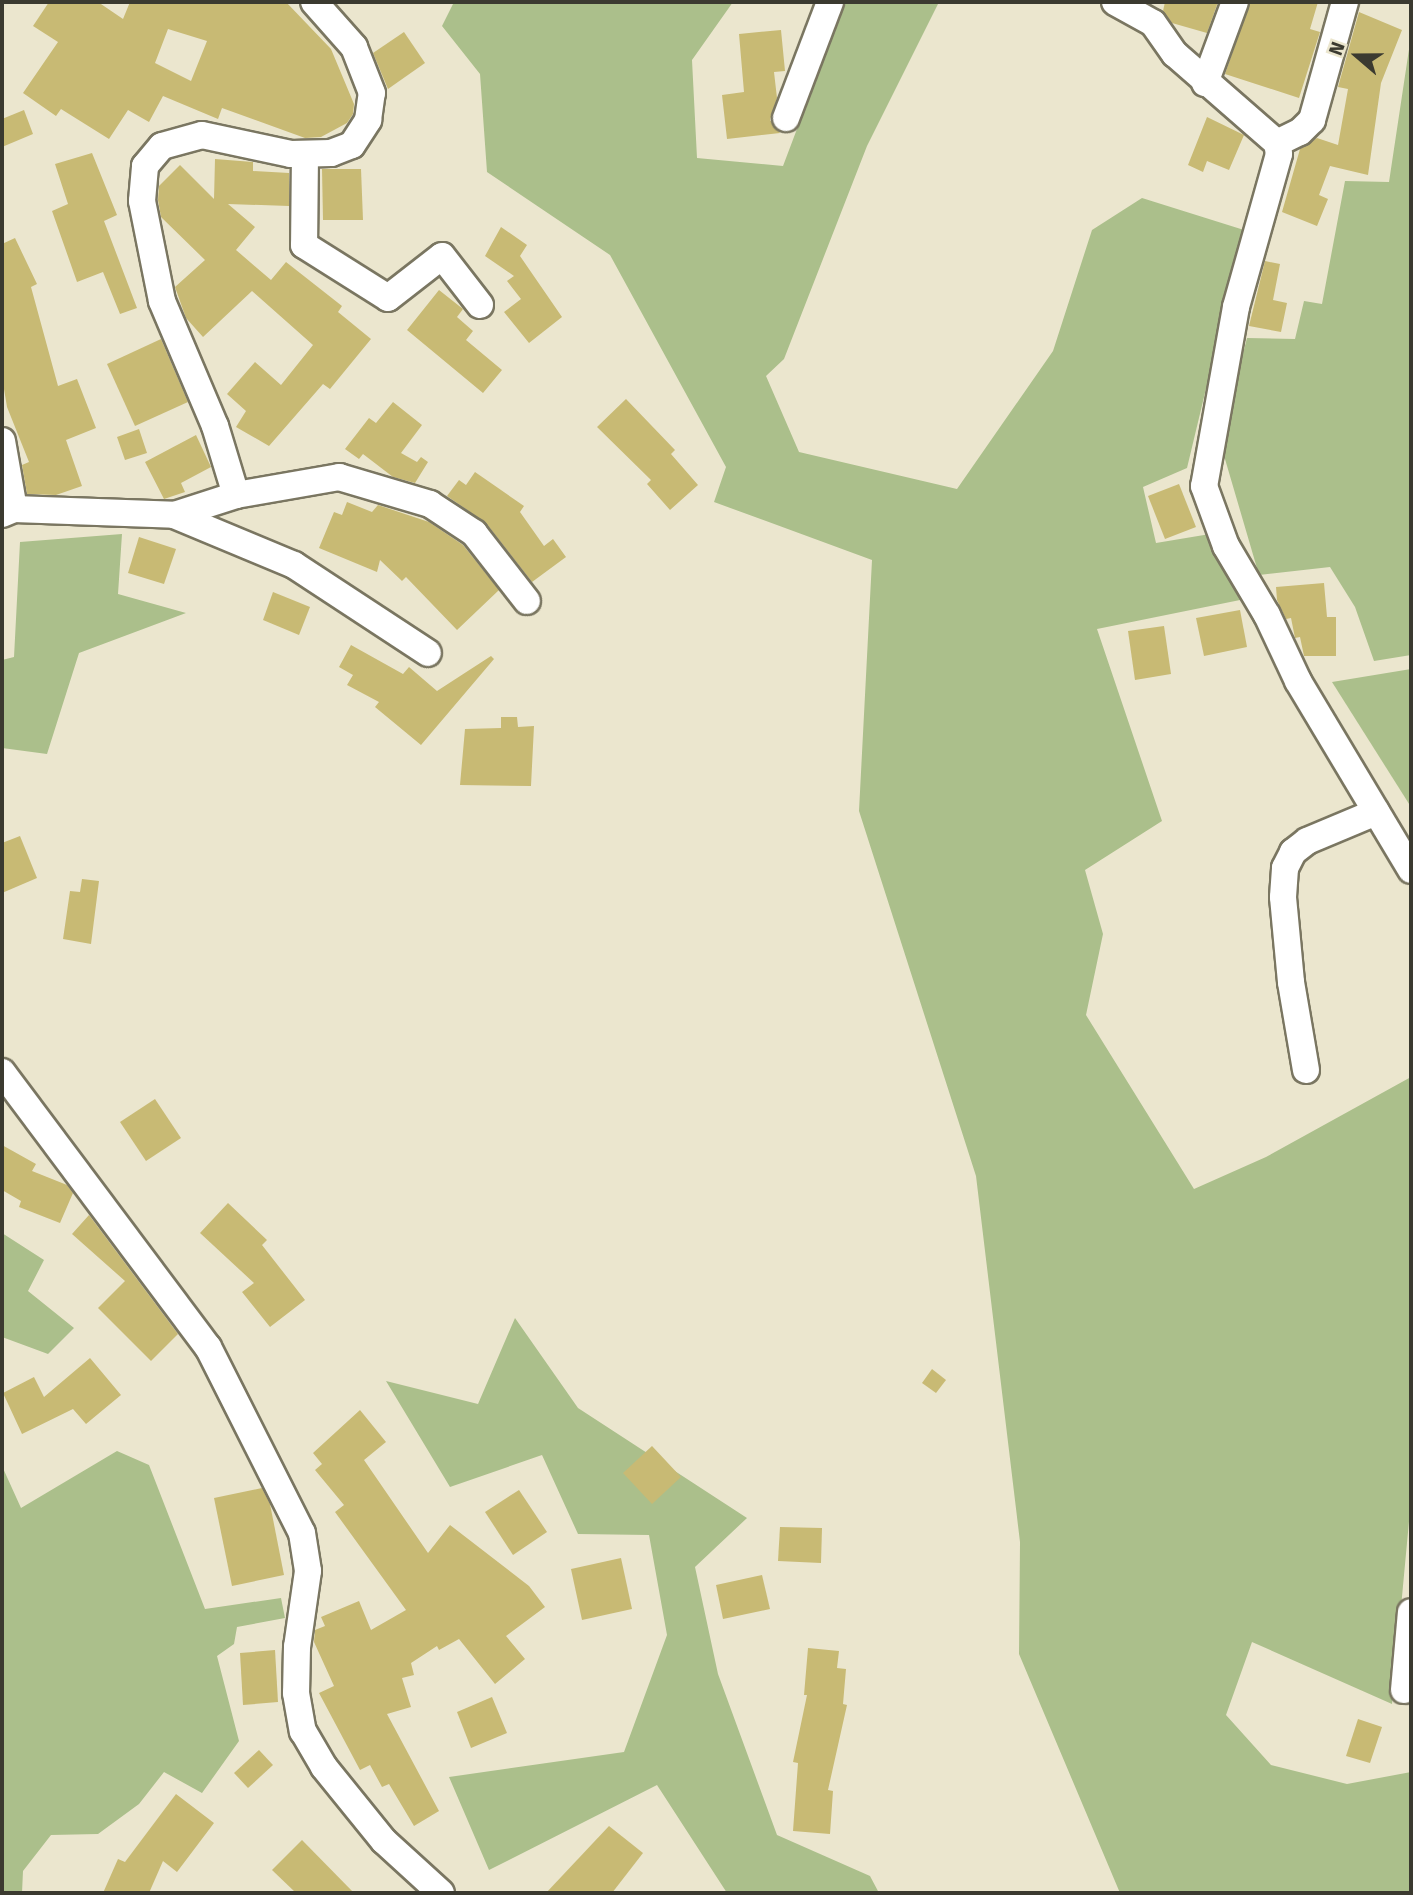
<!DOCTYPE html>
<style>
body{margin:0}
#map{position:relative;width:1413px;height:1895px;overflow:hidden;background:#ebe6ce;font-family:"Fira Sans",sans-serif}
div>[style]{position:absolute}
.green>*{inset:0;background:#abbf8b}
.building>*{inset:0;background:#c8ba74}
.roads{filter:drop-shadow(2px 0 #7a7661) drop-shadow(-2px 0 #7a7661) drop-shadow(0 2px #7a7661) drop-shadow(0 -2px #7a7661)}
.minor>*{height:26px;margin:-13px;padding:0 13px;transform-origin:13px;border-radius:13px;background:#fff}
span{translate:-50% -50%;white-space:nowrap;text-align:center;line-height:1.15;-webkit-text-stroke:5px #ebe6ce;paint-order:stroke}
.frame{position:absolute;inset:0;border:4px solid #3b3a30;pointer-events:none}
.north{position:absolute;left:1322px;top:21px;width:70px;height:70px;-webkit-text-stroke:5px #ebe6ce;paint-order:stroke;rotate:290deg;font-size:19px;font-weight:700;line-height:28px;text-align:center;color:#3b3a30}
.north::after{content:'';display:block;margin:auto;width:24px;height:32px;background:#3b3a30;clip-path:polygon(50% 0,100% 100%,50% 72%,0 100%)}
</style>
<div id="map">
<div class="green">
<i style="clip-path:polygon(454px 2px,733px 2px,692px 60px,697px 158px,783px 166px,845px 2px,939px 2px,867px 146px,784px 359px,766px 376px,799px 452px,957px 489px,1053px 351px,1092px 230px,1142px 198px,1244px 230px,1187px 468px,1143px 487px,1156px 543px,1210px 534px,1245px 599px,1097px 629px,1162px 821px,1085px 870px,1103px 934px,1086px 1015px,1194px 1189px,1266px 1157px,1411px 1077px,1411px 1500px,1392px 1704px,1252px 1642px,1226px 1715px,1271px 1765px,1347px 1784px,1411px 1772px,1411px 1893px,1120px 1893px,1019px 1654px,1020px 1542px,976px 1176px,859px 811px,872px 560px,714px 502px,726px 467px,610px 255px,487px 172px,480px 74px,442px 26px)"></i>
<i style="clip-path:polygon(1411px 36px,1411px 655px,1374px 661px,1355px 607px,1330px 567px,1259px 575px,1220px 442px,1247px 338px,1295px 339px,1304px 301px,1322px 304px,1345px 181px,1389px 182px)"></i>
<i style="clip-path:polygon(122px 534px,118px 594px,186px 613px,79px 653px,47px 754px,2px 748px,2px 660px,14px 657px,20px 542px)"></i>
<i style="clip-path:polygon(1411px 669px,1411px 807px,1332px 682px)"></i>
<i style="clip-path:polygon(2px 1233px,44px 1260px,28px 1291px,74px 1328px,48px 1354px,2px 1337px)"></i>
<i style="clip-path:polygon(515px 1318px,578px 1408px,747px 1518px,695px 1567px,718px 1674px,777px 1835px,870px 1876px,879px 1893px,727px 1893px,657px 1785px,489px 1870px,449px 1777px,624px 1752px,667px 1635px,649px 1535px,578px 1534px,542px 1455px,450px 1487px,386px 1381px,478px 1404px)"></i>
<i style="clip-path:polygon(117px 1451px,149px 1465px,205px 1609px,281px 1598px,285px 1618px,237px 1627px,234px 1644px,217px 1656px,239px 1741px,202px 1793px,164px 1772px,139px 1804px,98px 1834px,51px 1835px,23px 1871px,22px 1893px,2px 1893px,2px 1466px,21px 1508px)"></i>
</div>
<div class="building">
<i style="clip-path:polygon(evenodd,49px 2px,98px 2px,123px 19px,130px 2px,286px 2px,331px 49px,354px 104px,353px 114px,347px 123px,321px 137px,305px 138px,222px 108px,218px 119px,163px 96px,149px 122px,128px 110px,109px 139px,61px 109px,56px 116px,23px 93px,58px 42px,33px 26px,49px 2px,168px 29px,207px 41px,191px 81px,155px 63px,168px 29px)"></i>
<i style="clip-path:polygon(1165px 2px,1218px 2px,1207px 33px,1172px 23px,1163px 11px)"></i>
<i style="clip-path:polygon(1250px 2px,1318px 2px,1310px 29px,1320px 32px,1299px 98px,1225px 74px)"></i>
<i style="clip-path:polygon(1359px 12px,1402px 30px,1381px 83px,1368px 175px,1330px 166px,1319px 195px,1328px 199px,1317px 226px,1282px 212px,1300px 149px,1317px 138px,1338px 145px,1348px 89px,1338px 87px)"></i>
<i style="clip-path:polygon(781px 30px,785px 71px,774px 72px,777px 98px,770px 120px,780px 133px,727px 139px,722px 95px,744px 92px,739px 34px)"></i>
<i style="clip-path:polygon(404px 32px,425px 63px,388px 89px,373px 53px)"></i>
<i style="clip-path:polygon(24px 110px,33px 134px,2px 147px,2px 119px)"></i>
<i style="clip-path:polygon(1207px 117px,1244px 135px,1229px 170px,1207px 161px,1203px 172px,1188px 165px)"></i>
<i style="clip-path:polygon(92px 153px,117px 215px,104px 221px,137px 308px,120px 314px,103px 272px,77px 282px,52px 211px,68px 204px,55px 164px)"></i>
<i style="clip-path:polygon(215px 159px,253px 162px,253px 171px,289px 173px,289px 206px,228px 204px,255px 227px,236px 250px,271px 280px,286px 262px,342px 306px,338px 312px,371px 339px,330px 389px,323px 384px,269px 446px,236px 427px,246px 411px,227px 394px,255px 362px,281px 385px,313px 345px,252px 291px,203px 337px,186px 318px,175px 287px,205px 260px,161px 217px,158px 200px,159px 186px,180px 165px,214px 199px)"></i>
<i style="clip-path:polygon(322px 169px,361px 169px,363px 220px,323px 220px)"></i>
<i style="clip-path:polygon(501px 227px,527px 245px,520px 256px,562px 317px,529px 343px,504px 312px,521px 299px,507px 281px,514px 276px,485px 256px)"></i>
<i style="clip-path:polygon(15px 238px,37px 284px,31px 287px,58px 386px,77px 379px,96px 428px,66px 440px,82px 486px,56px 495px,27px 494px,22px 465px,29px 462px,7px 407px,2px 377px,2px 244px)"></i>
<i style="clip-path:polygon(1265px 261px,1280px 264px,1273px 300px,1287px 303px,1281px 332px,1249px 326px)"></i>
<i style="clip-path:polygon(439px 290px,463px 309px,457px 317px,473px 331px,466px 340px,502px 370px,483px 393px,407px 330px)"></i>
<i style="clip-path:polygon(161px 339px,188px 402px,135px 426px,107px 364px)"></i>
<i style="clip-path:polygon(626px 399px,675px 450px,671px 454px,698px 485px,670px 510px,647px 484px,651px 480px,597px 427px)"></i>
<i style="clip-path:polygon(393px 402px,422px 425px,401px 453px,417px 462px,421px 457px,428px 462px,415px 483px,393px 477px,363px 454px,359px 459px,345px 449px,369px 418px,376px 423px)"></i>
<i style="clip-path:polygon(139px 429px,147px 453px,125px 460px,117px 437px)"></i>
<i style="clip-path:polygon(196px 435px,211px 467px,181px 483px,185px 492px,164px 499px,145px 462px)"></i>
<i style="clip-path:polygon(475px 472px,524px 506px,520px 512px,544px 546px,553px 539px,566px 557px,532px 582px,486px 523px,447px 496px,459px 480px,466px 485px)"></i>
<i style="clip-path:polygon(1179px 484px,1196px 527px,1165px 539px,1148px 496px)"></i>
<i style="clip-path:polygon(347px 502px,372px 512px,378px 505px,429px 522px,463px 545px,499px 590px,457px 630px,406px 577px,402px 581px,380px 560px,377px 572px,319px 548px,334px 512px,342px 515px)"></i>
<i style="clip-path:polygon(139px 537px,176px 549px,164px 584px,128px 573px)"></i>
<i style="clip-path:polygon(1324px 583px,1327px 617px,1336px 617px,1336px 656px,1304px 656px,1300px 637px,1295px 638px,1291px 618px,1286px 619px,1277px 600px,1276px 587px)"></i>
<i style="clip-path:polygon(273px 592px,310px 607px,299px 635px,263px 620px)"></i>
<i style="clip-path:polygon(1240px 610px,1247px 647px,1204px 656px,1196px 618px)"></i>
<i style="clip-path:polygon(1164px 626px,1171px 674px,1135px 680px,1128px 631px)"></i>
<i style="clip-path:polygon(351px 645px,403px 674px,409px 667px,437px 691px,491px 656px,494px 659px,421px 745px,375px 707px,379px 702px,347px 685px,353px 675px,339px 667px)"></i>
<i style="clip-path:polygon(501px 717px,517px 717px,518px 727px,534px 726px,531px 786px,460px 785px,465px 729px,501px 728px)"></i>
<i style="clip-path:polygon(20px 836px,37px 878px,2px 893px,2px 843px)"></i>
<i style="clip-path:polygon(82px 879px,99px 881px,91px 944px,63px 939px,70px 891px,80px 892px)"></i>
<i style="clip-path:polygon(155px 1099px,181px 1138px,146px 1161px,120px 1122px)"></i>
<i style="clip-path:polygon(2px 1145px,36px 1164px,32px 1171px,67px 1185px,73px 1193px,60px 1223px,19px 1207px,21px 1201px,2px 1190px)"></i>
<i style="clip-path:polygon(228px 1203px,267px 1240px,262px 1245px,305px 1300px,270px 1327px,242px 1292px,254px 1283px,200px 1233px)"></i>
<i style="clip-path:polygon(89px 1215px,178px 1334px,151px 1361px,98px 1308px,125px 1281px,72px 1234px)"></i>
<i style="clip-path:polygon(90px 1358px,121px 1395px,86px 1424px,73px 1409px,22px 1434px,3px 1393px,34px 1377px,44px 1397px)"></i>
<i style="clip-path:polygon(932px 1369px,946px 1380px,936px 1393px,922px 1383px)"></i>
<i style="clip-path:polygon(360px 1410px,386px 1442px,364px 1460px,428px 1553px,450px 1525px,529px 1586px,545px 1607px,506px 1636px,525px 1659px,495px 1684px,459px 1639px,439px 1650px,437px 1646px,411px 1663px,414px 1675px,402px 1678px,411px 1707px,387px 1714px,439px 1811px,414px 1826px,389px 1784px,382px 1787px,370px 1765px,360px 1770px,319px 1693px,334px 1686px,314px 1642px,315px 1630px,325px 1626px,321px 1617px,359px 1601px,371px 1630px,406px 1610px,335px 1512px,344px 1505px,315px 1470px,322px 1464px,313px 1453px)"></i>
<i style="clip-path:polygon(652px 1446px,681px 1477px,652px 1504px,623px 1473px)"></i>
<i style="clip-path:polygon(262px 1488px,270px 1504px,284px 1575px,232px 1586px,214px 1498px)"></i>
<i style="clip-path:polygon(519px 1490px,547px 1532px,513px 1555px,485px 1512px)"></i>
<i style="clip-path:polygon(780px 1527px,822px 1528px,821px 1563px,778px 1561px)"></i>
<i style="clip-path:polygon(621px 1558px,632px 1609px,582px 1620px,571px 1569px)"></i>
<i style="clip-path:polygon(762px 1575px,770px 1609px,723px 1619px,716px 1585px)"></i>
<i style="clip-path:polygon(808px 1648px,839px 1651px,837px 1668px,846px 1669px,843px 1704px,847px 1705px,828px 1790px,833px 1791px,830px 1834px,793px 1831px,798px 1763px,793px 1762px,807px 1695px,804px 1695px)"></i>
<i style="clip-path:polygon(275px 1650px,278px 1702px,243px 1705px,240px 1653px)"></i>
<i style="clip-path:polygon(492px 1697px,507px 1733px,471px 1748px,457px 1712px)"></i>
<i style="clip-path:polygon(1358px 1719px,1382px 1727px,1370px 1763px,1346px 1756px)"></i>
<i style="clip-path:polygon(259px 1750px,273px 1765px,248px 1788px,234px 1773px)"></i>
<i style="clip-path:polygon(176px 1794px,214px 1823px,177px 1872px,163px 1861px,149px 1893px,103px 1893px,118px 1859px,125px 1862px)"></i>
<i style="clip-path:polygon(609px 1826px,643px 1853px,612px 1893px,546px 1893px)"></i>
<i style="clip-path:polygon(302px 1840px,354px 1893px,296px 1893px,272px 1870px)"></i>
</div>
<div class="roads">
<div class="minor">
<i style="left:1115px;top:2px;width:43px;rotate:28.9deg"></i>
<i style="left:1153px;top:23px;width:38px;rotate:55deg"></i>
<i style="left:1175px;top:54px;width:135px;rotate:41.1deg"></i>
<i style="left:1277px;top:143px;width:11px;rotate:80deg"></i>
<i style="left:1279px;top:154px;width:159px;rotate:105.7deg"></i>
<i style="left:1236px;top:307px;width:182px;rotate:100.1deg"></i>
<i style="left:1204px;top:486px;width:64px;rotate:69.9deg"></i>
<i style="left:1226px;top:546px;width:80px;rotate:59.3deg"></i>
<i style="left:1267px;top:615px;width:73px;rotate:64.8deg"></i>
<i style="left:1298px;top:681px;width:220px;rotate:59.1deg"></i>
<i style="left:1205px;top:83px;width:86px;rotate:-69.7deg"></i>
<i style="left:786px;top:118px;width:124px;rotate:-69.2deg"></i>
<i style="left:1277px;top:143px;width:25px;rotate:-26deg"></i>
<i style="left:1300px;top:132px;width:17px;rotate:-45deg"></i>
<i style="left:1312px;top:120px;width:123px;rotate:-74.4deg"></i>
<i style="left:305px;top:154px;width:91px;rotate:90.6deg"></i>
<i style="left:304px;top:245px;width:99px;rotate:32.2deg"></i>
<i style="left:388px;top:298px;width:68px;rotate:-37.9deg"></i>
<i style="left:442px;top:256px;width:62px;rotate:52.2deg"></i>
<i style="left:2px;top:441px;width:69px;rotate:80deg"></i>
<i style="left:236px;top:495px;width:72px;rotate:-106.9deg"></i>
<i style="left:215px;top:426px;width:136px;rotate:-113deg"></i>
<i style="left:162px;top:301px;width:102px;rotate:-101.3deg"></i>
<i style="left:142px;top:201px;width:35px;rotate:-85deg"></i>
<i style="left:145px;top:166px;width:26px;rotate:-50deg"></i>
<i style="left:162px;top:146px;width:41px;rotate:-15.4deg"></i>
<i style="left:202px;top:135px;width:91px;rotate:12.1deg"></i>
<i style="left:291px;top:154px;width:40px;rotate:-1.4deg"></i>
<i style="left:331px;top:153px;width:22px;rotate:-21deg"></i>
<i style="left:352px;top:145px;width:30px;rotate:-57deg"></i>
<i style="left:368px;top:120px;width:27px;rotate:-82deg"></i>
<i style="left:372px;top:93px;width:49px;rotate:-111.4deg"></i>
<i style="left:354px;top:47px;width:60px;rotate:-131.6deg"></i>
<i style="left:2px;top:514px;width:13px;rotate:-23deg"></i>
<i style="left:14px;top:509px;width:160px;rotate:2.1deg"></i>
<i style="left:174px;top:515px;width:65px;rotate:-17.9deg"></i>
<i style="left:236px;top:495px;width:105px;rotate:-9.9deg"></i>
<i style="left:339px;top:477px;width:95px;rotate:16.5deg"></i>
<i style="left:430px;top:504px;width:53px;rotate:33.4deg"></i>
<i style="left:474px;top:533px;width:86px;rotate:52.1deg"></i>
<i style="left:174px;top:515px;width:130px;rotate:22.6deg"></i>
<i style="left:294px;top:565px;width:160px;rotate:33.3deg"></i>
<i style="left:1306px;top:1070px;width:89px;rotate:-99.7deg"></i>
<i style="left:1291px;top:982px;width:85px;rotate:-95.4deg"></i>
<i style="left:1283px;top:897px;width:29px;rotate:-86deg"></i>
<i style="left:1285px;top:868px;width:18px;rotate:-63deg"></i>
<i style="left:1293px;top:852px;width:18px;rotate:-38deg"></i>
<i style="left:1307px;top:841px;width:75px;rotate:-22.8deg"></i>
<i style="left:2px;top:1072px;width:344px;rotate:53.2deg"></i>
<i style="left:208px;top:1347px;width:208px;rotate:63.2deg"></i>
<i style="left:302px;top:1533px;width:38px;rotate:81deg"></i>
<i style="left:308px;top:1571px;width:77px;rotate:98.2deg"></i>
<i style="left:297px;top:1647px;width:46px;rotate:91.2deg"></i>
<i style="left:296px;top:1693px;width:39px;rotate:80deg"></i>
<i style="left:303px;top:1731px;width:42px;rotate:59.7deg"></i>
<i style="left:324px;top:1767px;width:95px;rotate:51deg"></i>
<i style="left:384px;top:1841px;width:77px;rotate:42.4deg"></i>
<i style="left:1404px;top:1690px;width:78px;rotate:-84.9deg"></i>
</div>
</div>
<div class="frame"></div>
<div class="north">N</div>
</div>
